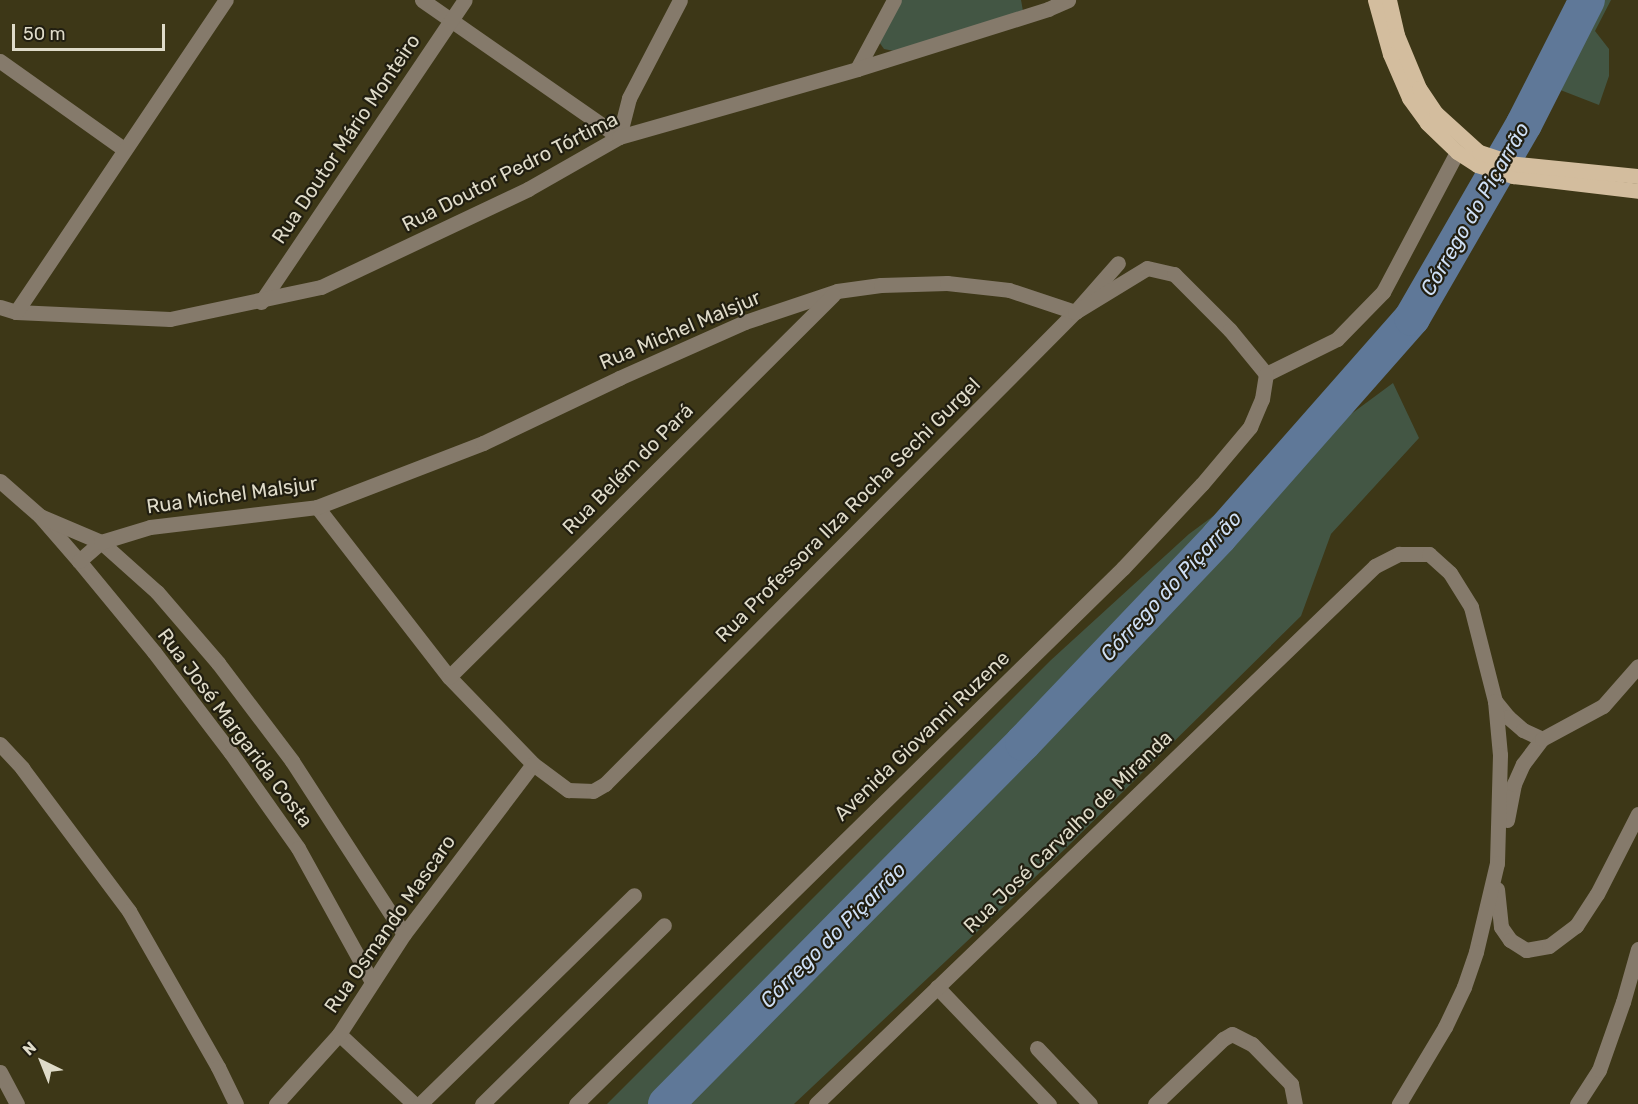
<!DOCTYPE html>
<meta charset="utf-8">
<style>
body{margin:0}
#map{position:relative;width:1638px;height:1104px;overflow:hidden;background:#3d3717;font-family:Rubik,sans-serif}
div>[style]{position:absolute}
.green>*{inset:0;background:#435644}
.river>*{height:36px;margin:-18px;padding:0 18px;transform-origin:18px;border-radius:18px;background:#5f7898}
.minor>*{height:15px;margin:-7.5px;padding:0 7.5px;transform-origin:7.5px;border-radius:7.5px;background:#857a6b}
.major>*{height:15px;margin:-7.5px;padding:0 7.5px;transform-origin:7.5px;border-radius:7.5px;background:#d3bd9e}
span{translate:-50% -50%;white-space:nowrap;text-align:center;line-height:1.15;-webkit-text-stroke:4.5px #211e10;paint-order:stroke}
.street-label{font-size:20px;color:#dfdbc9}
.water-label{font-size:21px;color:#cedff5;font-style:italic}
.north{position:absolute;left:12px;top:1032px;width:60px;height:60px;-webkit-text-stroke:4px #211e10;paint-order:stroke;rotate:317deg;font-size:16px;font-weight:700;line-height:24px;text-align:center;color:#dfdbc9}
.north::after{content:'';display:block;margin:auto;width:21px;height:27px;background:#dfdbc9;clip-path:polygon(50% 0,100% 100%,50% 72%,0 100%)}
.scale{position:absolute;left:12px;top:24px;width:153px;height:27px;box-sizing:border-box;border:3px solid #dfdbc9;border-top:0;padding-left:8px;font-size:18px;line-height:21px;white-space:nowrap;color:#dfdbc9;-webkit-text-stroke:4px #211e10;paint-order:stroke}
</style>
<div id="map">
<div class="green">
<i style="clip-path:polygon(901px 0,1021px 0,1023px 11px,894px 51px,884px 49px,879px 42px)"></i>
<i style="clip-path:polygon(1571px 0,1611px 0,1595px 31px,1609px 49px,1609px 76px,1599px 105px,1532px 79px)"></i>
<i style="clip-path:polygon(1393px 383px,1419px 438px,1331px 534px,1301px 616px,1066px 848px,794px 1104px,607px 1104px,1051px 660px,1189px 534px)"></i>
</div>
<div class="river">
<i style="left:666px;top:1104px;width:508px;rotate:-45.32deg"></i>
<i style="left:1023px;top:743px;width:284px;rotate:-46.4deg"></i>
<i style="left:1219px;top:537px;width:292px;rotate:-48.6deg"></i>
<i style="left:1412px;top:318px;width:224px;rotate:-60deg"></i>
<i style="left:1524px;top:124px;width:139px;rotate:-63.1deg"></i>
</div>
<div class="minor">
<i style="left:422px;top:0;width:240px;rotate:34.8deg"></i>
<i style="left:619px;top:137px;width:40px;rotate:-75.6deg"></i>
<i style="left:629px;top:98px;width:110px;rotate:-62.5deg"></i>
<i style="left:0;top:61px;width:152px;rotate:35.4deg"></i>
<i style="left:857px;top:69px;width:78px;rotate:-61.8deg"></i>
<i style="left:261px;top:302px;width:364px;rotate:-56deg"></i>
<i style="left:0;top:307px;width:17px;rotate:17deg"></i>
<i style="left:16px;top:312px;width:154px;rotate:2.6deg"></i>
<i style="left:170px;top:319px;width:154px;rotate:-12deg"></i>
<i style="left:321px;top:287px;width:229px;rotate:-25.3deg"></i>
<i style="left:528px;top:189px;width:105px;rotate:-29.7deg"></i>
<i style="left:619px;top:137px;width:248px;rotate:-15.9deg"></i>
<i style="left:857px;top:69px;width:200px;rotate:-17.4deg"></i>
<i style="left:1048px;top:9px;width:22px;rotate:-24deg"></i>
<i style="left:16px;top:312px;width:376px;rotate:-56.1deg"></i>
<i style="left:1266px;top:374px;width:79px;rotate:-26.2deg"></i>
<i style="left:1337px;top:339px;width:66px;rotate:-45.6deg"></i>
<i style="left:1383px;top:292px;width:158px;rotate:-62.1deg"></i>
<i style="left:0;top:481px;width:53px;rotate:41.2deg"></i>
<i style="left:40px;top:516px;width:60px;rotate:49.1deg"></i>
<i style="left:79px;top:561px;width:118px;rotate:50.5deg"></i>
<i style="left:154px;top:652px;width:127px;rotate:52.7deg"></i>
<i style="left:231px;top:753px;width:116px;rotate:54.8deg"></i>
<i style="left:298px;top:848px;width:153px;rotate:61.1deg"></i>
<i style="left:317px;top:507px;width:215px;rotate:52.2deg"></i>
<i style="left:449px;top:677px;width:121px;rotate:46deg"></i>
<i style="left:533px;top:764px;width:44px;rotate:36.6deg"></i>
<i style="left:568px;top:790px;width:25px;rotate:2deg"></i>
<i style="left:593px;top:791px;width:14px;rotate:-30deg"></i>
<i style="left:605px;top:784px;width:666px;rotate:-45.12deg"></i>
<i style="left:1075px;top:312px;width:65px;rotate:-48.7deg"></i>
<i style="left:42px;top:517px;width:64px;rotate:23deg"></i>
<i style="left:101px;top:542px;width:75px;rotate:41.8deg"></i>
<i style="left:157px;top:592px;width:94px;rotate:49.3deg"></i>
<i style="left:218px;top:663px;width:123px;rotate:52.9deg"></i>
<i style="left:292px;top:761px;width:206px;rotate:57.1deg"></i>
<i style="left:79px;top:561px;width:29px;rotate:-41deg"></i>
<i style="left:101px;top:542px;width:51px;rotate:-17deg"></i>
<i style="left:150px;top:527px;width:168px;rotate:-6.8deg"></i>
<i style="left:317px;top:507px;width:178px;rotate:-21.1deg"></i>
<i style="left:483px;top:443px;width:151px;rotate:-25.5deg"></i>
<i style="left:619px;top:378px;width:138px;rotate:-24deg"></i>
<i style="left:745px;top:322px;width:97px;rotate:-18.6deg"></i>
<i style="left:837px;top:291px;width:44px;rotate:-7.8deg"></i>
<i style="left:881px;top:285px;width:66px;rotate:-1.7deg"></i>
<i style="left:947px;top:283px;width:62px;rotate:6.4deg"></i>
<i style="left:1009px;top:290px;width:70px;rotate:18.4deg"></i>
<i style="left:1075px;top:312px;width:84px;rotate:-31.4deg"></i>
<i style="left:1147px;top:268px;width:28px;rotate:13deg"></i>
<i style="left:1174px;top:274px;width:79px;rotate:45deg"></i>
<i style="left:1230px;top:330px;width:57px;rotate:50.7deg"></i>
<i style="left:449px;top:677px;width:542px;rotate:-44.85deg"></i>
<i style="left:1495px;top:701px;width:21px;rotate:51deg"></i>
<i style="left:1508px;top:717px;width:20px;rotate:41deg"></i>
<i style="left:1523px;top:730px;width:21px;rotate:25deg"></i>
<i style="left:0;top:744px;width:33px;rotate:47deg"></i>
<i style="left:22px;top:768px;width:179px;rotate:53.2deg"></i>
<i style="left:129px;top:911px;width:180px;rotate:60.3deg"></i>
<i style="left:218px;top:1067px;width:41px;rotate:64.1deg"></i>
<i style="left:1507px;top:820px;width:37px;rotate:-79deg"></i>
<i style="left:1514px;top:784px;width:22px;rotate:-66deg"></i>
<i style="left:1523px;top:764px;width:31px;rotate:-53deg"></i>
<i style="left:1542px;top:739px;width:69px;rotate:-28.4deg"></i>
<i style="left:1603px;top:706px;width:53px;rotate:-48.8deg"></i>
<i style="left:1497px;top:889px;width:38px;rotate:84deg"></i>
<i style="left:1501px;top:927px;width:16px;rotate:55deg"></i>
<i style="left:1510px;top:940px;width:19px;rotate:32deg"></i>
<i style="left:1526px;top:950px;width:23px;rotate:-10deg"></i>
<i style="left:1549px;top:946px;width:34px;rotate:-37deg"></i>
<i style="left:1576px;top:926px;width:38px;rotate:-57deg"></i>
<i style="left:1597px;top:894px;width:90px;rotate:-62.9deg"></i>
<i style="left:937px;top:987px;width:162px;rotate:46.3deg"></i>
<i style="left:339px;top:1034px;width:103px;rotate:43deg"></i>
<i style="left:1037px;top:1048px;width:77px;rotate:46.6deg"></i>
<i style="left:0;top:1072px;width:36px;rotate:62deg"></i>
<i style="left:276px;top:1104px;width:94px;rotate:-48deg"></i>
<i style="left:339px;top:1034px;width:119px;rotate:-57deg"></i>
<i style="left:404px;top:934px;width:213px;rotate:-52.8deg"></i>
<i style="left:420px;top:1104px;width:299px;rotate:-44.3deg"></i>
<i style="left:482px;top:1104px;width:255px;rotate:-44.5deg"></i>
<i style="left:576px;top:1104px;width:766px;rotate:-44.42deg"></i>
<i style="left:1123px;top:568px;width:115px;rotate:-46.8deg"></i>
<i style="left:1202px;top:484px;width:75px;rotate:-49.9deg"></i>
<i style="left:1250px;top:427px;width:30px;rotate:-67deg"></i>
<i style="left:1262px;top:399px;width:25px;rotate:-81deg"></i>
<i style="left:816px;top:1104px;width:776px;rotate:-43.9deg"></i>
<i style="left:1375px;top:566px;width:27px;rotate:-27deg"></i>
<i style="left:1399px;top:554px;width:30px"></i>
<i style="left:1429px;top:554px;width:28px;rotate:42deg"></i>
<i style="left:1450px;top:573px;width:40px;rotate:58deg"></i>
<i style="left:1471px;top:607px;width:97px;rotate:75.7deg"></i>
<i style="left:1495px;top:701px;width:54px;rotate:84.7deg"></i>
<i style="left:1500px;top:755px;width:108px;rotate:91.6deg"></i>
<i style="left:1497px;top:863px;width:91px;rotate:103.3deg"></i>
<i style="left:1476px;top:952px;width:37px;rotate:109deg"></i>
<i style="left:1464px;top:987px;width:44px;rotate:115.4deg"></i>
<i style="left:1445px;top:1027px;width:90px;rotate:120.9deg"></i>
<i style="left:1155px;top:1104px;width:94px;rotate:-43.7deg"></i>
<i style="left:1223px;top:1039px;width:10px;rotate:-29deg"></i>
<i style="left:1232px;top:1034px;width:22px;rotate:27deg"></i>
<i style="left:1252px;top:1044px;width:56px;rotate:45.7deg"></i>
<i style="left:1291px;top:1084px;width:20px;rotate:79deg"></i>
<i style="left:1577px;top:1104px;width:40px;rotate:-57.1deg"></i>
<i style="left:1599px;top:1070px;width:72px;rotate:-70.6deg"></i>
<i style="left:1623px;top:1002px;width:55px;rotate:-74.2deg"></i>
</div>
<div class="major">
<i style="left:1375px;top:0;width:56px;rotate:74.5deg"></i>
<i style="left:1390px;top:54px;width:48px;rotate:66.6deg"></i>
<i style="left:1409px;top:98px;width:31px;rotate:54deg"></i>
<i style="left:1427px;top:123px;width:42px;rotate:44deg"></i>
<i style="left:1457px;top:152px;width:24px;rotate:33deg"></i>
<i style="left:1477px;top:165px;width:38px;rotate:17deg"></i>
<i style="left:1513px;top:176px;width:126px;rotate:6.8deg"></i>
<i style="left:1389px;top:0;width:36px;rotate:77deg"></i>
<i style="left:1397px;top:35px;width:57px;rotate:67.5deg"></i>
<i style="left:1419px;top:88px;width:30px;rotate:56deg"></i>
<i style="left:1436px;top:113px;width:58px;rotate:42.2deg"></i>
<i style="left:1479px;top:152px;width:40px;rotate:18deg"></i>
<i style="left:1517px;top:164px;width:122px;rotate:5.7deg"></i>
</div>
<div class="street-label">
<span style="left:346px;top:139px;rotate:-56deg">Rua Doutor Mário Monteiro</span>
<span style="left:510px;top:172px;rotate:-27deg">Rua Doutor Pedro Tórtima</span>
<span style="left:680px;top:330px;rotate:-23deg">Rua Michel Malsjur</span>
<span style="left:628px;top:469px;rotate:-45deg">Rua Belém do Pará</span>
<span style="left:232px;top:495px;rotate:-8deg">Rua Michel Malsjur</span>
<span style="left:848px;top:510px;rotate:-45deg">Rua Professora Ilza Rocha Sechi Gurgel</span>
<span style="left:235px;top:728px;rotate:53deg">Rua José Margarida Costa</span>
<span style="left:922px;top:736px;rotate:-44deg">Avenida Giovanni Ruzene</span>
<span style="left:1068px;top:832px;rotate:-44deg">Rua José Carvalho de Miranda</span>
<span style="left:390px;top:924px;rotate:-55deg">Rua Osmando Mascaro</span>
</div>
<div class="water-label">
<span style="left:1475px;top:209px;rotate:-60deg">Córrego do Piçarrão</span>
<span style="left:1171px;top:586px;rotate:-47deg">Córrego do Piçarrão</span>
<span style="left:833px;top:935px;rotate:-45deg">Córrego do Piçarrão</span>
</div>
<div class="north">N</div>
<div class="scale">50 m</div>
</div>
